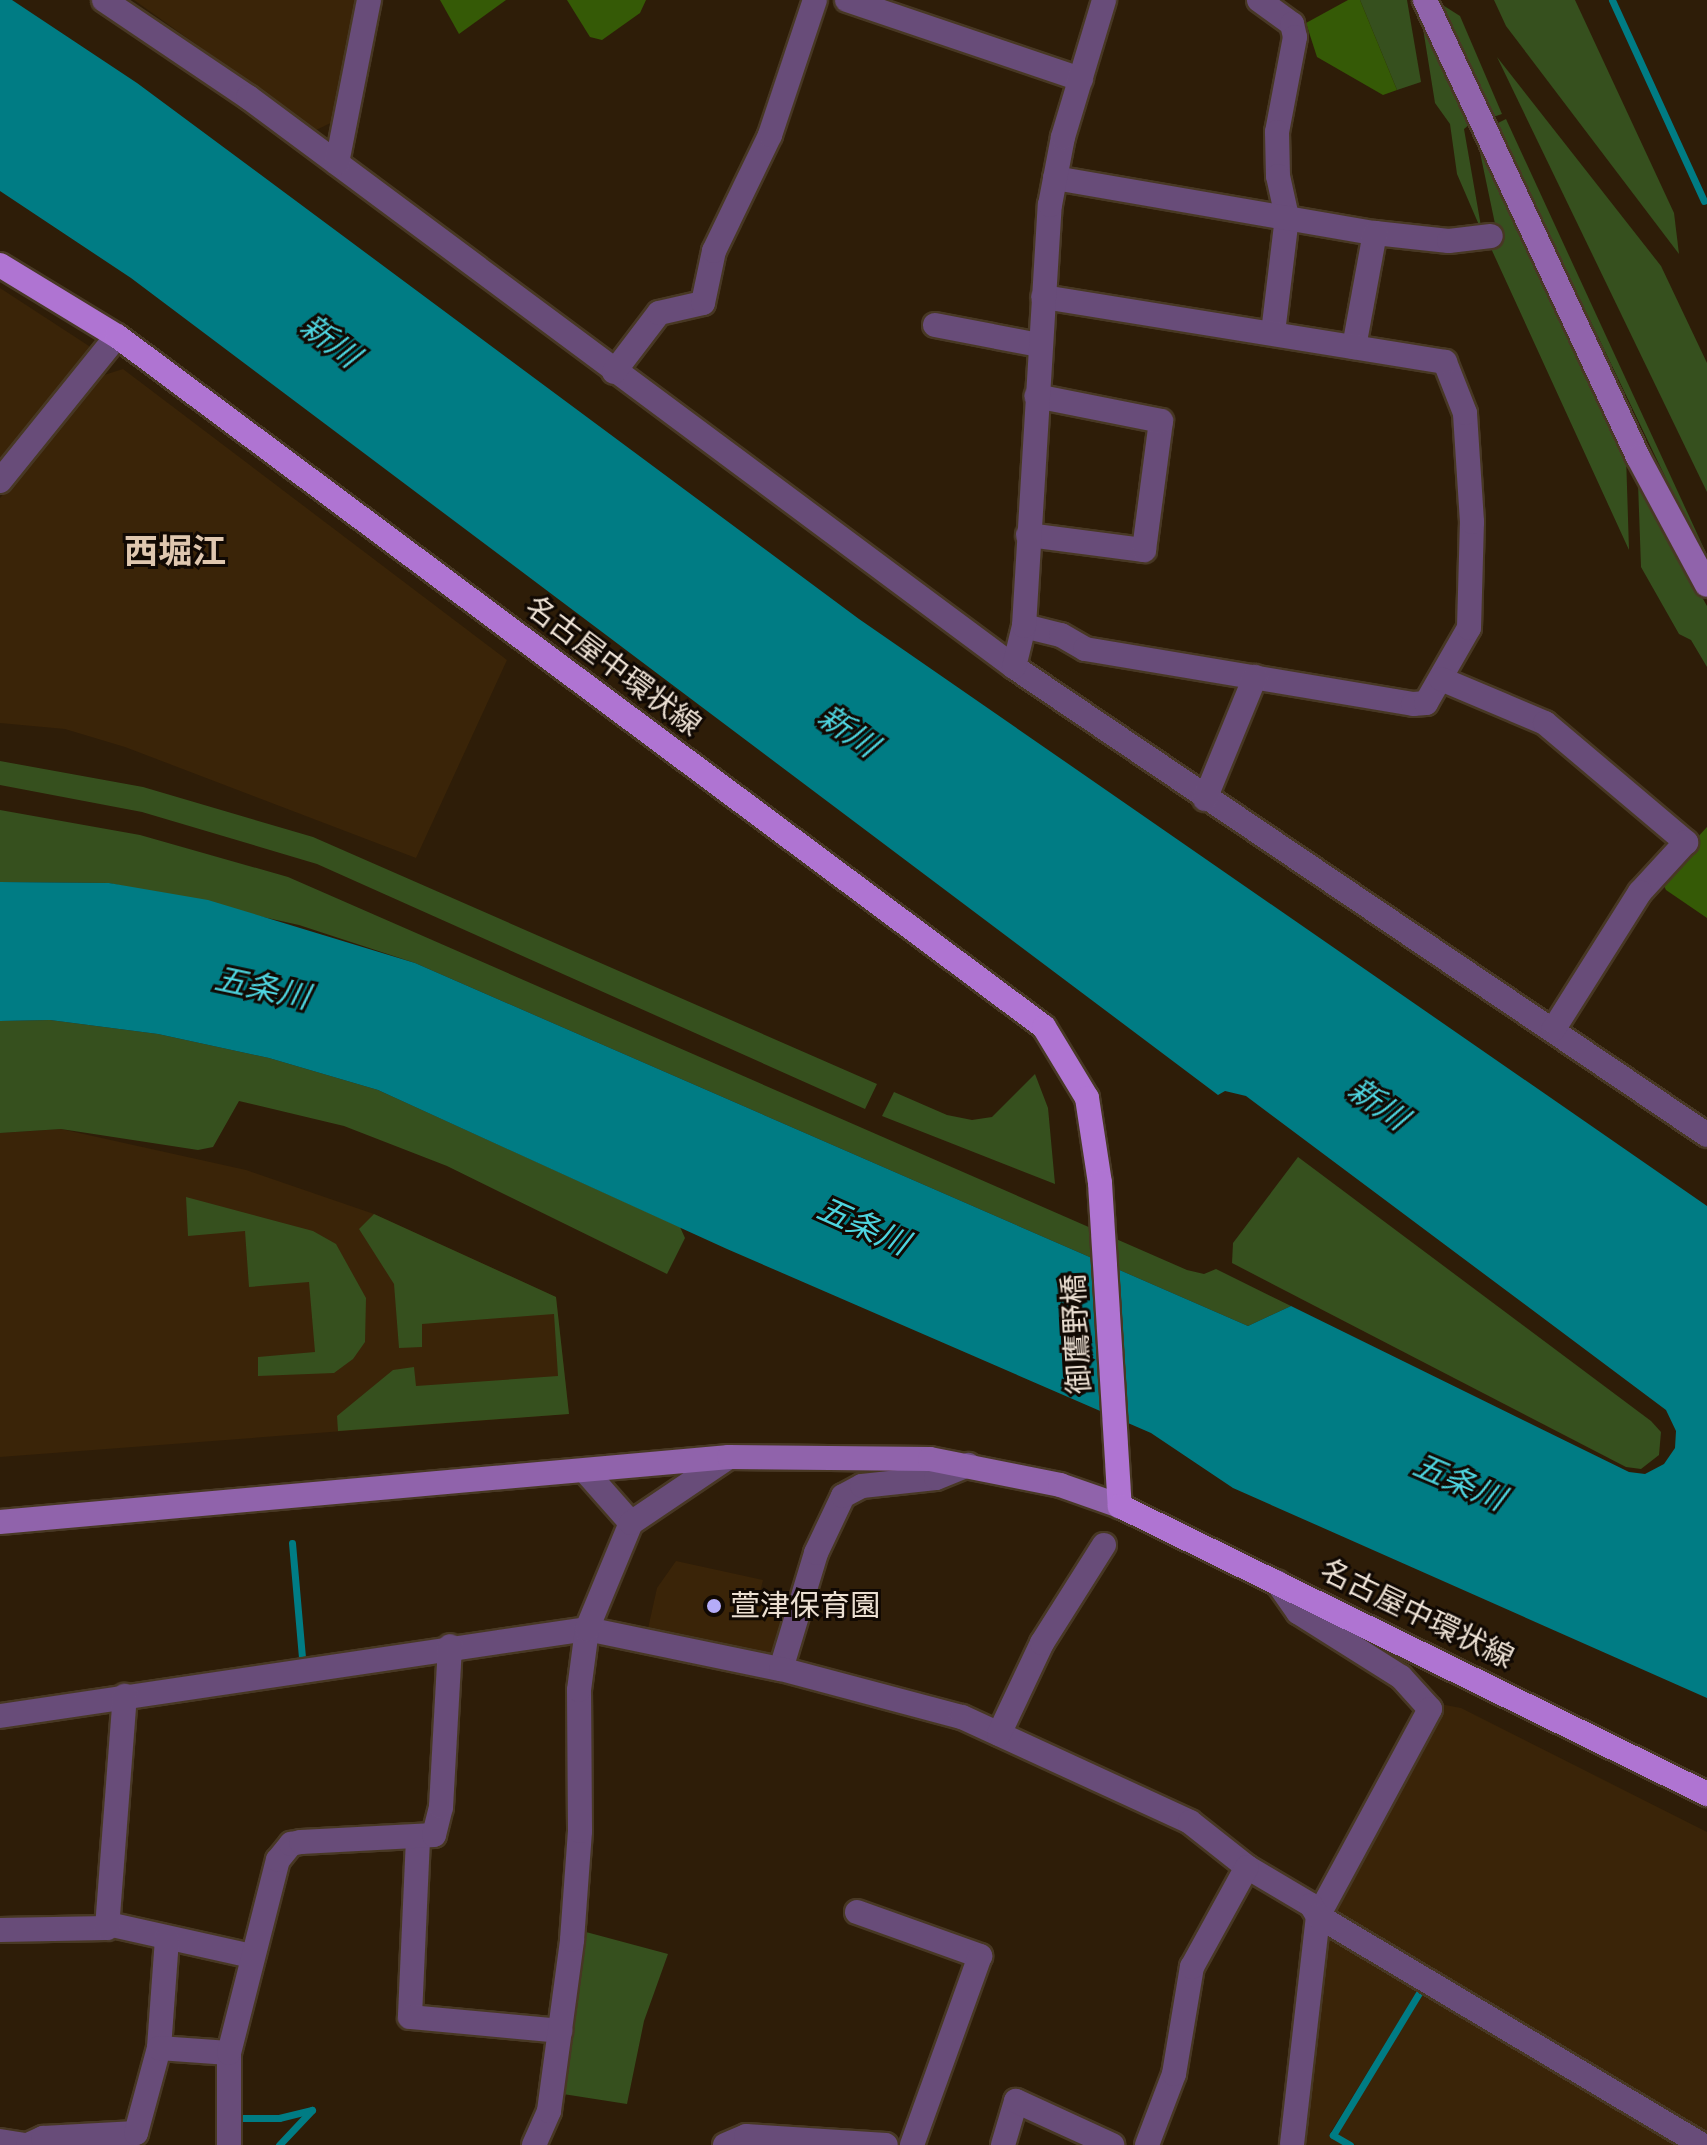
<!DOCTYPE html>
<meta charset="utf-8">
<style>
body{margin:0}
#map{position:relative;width:1707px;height:2145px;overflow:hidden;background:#2e1d08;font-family:Jost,"Noto Sans JP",sans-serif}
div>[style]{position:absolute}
.built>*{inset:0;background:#3a2408}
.green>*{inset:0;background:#36501e}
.forest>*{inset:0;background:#355a06}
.water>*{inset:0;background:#007c84}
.stream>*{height:7px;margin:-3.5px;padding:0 3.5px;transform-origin:3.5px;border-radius:3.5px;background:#007c84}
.roads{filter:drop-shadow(2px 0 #483824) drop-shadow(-2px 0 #483824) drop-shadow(0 2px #483824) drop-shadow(0 -2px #483824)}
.street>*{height:24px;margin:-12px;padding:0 12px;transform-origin:12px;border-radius:12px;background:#684c79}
.secondary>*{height:24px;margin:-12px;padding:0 12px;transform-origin:12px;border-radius:12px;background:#9063ab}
.primary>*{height:24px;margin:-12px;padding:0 12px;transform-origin:12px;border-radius:12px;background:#af74d2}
.dots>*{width:22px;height:22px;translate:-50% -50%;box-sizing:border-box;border:4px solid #110903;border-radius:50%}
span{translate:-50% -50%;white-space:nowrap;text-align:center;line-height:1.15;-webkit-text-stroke:6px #110903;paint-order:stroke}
.street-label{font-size:30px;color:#ebdfd2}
.poi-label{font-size:30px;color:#ebdfd2}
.left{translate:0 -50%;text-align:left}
.water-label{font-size:32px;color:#4ed4df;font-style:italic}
.quarter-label{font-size:34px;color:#dfc7af;font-weight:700}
</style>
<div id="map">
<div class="built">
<i style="clip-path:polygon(134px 0,360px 0,337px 120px,316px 130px)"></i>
<i style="clip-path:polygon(0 288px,89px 346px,89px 357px,0 466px)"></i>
<i style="clip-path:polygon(123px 369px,507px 660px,416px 858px,125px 747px,65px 729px,0 723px,0 498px,101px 376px)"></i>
<i style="clip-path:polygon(61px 1129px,246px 1170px,374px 1214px,556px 1297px,569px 1414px,0 1457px,0 1133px)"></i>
<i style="clip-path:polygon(676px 1561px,763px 1580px,758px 1601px,793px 1611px,773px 1658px,647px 1633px,657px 1588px)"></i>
<i style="clip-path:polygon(1440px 1704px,1461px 1708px,1707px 1832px,1707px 2132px,1339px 1914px,1334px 1900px)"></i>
<i style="clip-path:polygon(1327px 1935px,1418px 1990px,1329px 2135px,1345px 2145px,1302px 2145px)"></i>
<i style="clip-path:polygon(1422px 1993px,1679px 2145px,1355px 2145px,1336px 2134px)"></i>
</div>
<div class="green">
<i style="clip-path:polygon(1360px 0,1407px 0,1421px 82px,1397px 90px)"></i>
<i style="clip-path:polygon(1494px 0,1575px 0,1674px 213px,1679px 254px,1506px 26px)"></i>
<i style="clip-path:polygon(1441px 4px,1460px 16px,1502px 114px,1493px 117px)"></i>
<i style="clip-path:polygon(1421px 16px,1470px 124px,1464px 129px,1482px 232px,1457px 174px,1450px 124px,1435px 103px)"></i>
<i style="clip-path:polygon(1497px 57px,1661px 266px,1707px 363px,1707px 492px)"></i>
<i style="clip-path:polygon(1506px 119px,1707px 555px,1707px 564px,1496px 124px)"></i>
<i style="clip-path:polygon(1478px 143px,1626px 455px,1629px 550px,1489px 244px,1498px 238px)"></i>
<i style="clip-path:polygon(1638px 483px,1707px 606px,1707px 667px,1691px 640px,1679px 634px,1641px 567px)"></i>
<i style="clip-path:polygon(0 761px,143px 787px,313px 837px,877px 1084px,865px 1109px,317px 864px,142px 812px,0 785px)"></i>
<i style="clip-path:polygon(0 810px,140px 835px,288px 877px,1187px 1270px,1204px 1274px,1216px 1269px,1291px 1306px,1248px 1326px,415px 963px,299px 925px,109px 883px,0 882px)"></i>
<i style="clip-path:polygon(50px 1020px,158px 1034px,269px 1058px,378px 1090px,680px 1227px,685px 1238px,667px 1274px,447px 1166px,344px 1126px,239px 1101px,213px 1147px,198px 1150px,61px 1129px,0 1133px,0 1021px)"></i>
<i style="clip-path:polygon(1035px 1074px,1048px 1108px,1055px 1184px,882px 1116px,894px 1092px,947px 1115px,972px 1120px,992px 1117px)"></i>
<i style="clip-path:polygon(1298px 1157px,1651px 1421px,1661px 1432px,1659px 1455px,1641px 1469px,1626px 1467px,1232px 1263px,1233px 1243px)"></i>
<i style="clip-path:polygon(186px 1197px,313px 1231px,336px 1244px,366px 1298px,365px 1342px,353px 1359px,334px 1373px,258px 1376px,258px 1357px,315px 1352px,309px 1282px,249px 1287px,245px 1231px,188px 1236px)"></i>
<i style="clip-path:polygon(374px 1214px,556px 1297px,569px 1414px,338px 1431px,337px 1416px,393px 1370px,414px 1367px,416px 1386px,558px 1376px,554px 1314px,422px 1324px,422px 1347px,399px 1348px,394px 1284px,359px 1229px)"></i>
<i style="clip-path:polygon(586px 1932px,668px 1954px,644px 2021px,627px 2104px,563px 2094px)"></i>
</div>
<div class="forest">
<i style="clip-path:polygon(440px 0,506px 0,459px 34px)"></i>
<i style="clip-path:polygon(567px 0,646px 0,640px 13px,602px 40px,590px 37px)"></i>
<i style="clip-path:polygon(1348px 0,1360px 0,1397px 90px,1383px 95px,1317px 57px,1306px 23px)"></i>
<i style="clip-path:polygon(1707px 827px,1707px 918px,1666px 890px,1660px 878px)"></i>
</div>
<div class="water">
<i style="clip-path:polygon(0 0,12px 0,137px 83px,859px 619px,1707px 1206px,1707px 1698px,1233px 1488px,1151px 1433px,727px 1249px,378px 1090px,269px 1058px,158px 1034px,50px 1020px,0 1021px,0 882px,109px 883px,208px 900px,415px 963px,1248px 1326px,1291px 1306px,1629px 1472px,1645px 1474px,1664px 1464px,1675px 1448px,1676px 1431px,1666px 1410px,1246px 1096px,1225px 1091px,1218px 1095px,131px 278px,0 191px)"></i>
</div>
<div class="stream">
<i style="left:1612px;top:0;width:221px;rotate:65.4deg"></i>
<i style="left:292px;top:1543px;width:114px;rotate:85deg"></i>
<i style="left:235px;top:2118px;width:44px"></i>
<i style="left:279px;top:2118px;width:34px;rotate:-14deg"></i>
<i style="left:312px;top:2110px;width:48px;rotate:133.3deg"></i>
<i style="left:1350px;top:2145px;width:20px;rotate:-150deg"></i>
<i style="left:1333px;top:2135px;width:166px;rotate:-58.8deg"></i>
</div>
<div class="roads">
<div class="street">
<i style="left:104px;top:0;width:174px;rotate:34deg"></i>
<i style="left:248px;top:97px;width:955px;rotate:36.65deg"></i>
<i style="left:1014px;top:667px;width:836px;rotate:34.03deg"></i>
<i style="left:847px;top:0;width:247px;rotate:18.7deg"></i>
<i style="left:1259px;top:0;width:41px;rotate:36deg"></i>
<i style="left:1292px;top:24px;width:13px;rotate:77deg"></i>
<i style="left:1295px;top:37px;width:97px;rotate:100.7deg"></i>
<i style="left:1277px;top:132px;width:44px;rotate:88.7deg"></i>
<i style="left:1278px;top:176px;width:42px;rotate:77.6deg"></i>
<i style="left:1287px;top:217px;width:117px;rotate:96.9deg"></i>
<i style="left:337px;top:163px;width:166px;rotate:-78.9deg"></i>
<i style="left:1055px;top:178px;width:325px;rotate:9.8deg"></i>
<i style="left:1375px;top:233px;width:74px;rotate:6.2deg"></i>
<i style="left:1449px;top:241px;width:42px;rotate:-6.8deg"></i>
<i style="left:935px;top:325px;width:106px;rotate:10.9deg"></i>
<i style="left:1354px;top:347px;width:116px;rotate:-79.6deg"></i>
<i style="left:614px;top:372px;width:74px;rotate:-52.7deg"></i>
<i style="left:659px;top:313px;width:45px;rotate:-12.8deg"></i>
<i style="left:703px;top:303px;width:53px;rotate:-78.1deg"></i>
<i style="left:714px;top:251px;width:129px;rotate:-64.2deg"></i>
<i style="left:770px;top:135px;width:142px;rotate:-71.6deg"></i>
<i style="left:0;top:481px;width:186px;rotate:-51.1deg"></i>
<i style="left:1028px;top:535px;width:117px;rotate:7.4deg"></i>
<i style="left:1144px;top:550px;width:130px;rotate:-82.5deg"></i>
<i style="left:1161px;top:421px;width:127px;rotate:-168.7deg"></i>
<i style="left:1024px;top:626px;width:38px;rotate:14deg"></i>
<i style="left:1061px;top:635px;width:28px;rotate:30deg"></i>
<i style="left:1085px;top:649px;width:333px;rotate:9.5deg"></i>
<i style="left:1413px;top:704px;width:13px;rotate:-4deg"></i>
<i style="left:1426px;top:703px;width:86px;rotate:-60.2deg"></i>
<i style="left:1469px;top:628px;width:106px;rotate:-88.4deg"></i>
<i style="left:1472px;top:522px;width:109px;rotate:-93.7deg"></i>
<i style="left:1465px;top:413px;width:55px;rotate:-111.4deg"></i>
<i style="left:1445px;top:362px;width:407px;rotate:-170.8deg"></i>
<i style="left:1014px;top:667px;width:42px;rotate:-76.3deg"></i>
<i style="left:1024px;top:626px;width:422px;rotate:-86.5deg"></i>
<i style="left:1050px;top:205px;width:69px;rotate:-79.2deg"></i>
<i style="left:1063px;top:137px;width:143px;rotate:-73.3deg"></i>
<i style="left:1441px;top:679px;width:113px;rotate:22.9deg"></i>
<i style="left:1545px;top:723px;width:185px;rotate:40.2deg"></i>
<i style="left:1686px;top:842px;width:68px;rotate:132.6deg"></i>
<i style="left:1640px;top:892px;width:163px;rotate:122.2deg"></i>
<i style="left:1205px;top:799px;width:132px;rotate:-67.7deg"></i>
<i style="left:586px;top:1472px;width:68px;rotate:48.6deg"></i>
<i style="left:1277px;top:1582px;width:37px;rotate:55deg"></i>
<i style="left:1298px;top:1612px;width:122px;rotate:32.3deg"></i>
<i style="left:1401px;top:1677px;width:43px;rotate:47.8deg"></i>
<i style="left:1430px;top:1709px;width:235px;rotate:118.4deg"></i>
<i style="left:1318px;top:1916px;width:230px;rotate:96.5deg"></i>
<i style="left:781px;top:1669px;width:121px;rotate:-73.2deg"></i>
<i style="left:816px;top:1553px;width:63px;rotate:-64.7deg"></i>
<i style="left:843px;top:1496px;width:21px;rotate:-28deg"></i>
<i style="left:862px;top:1486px;width:74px;rotate:-6.2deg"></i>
<i style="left:936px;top:1478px;width:35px;rotate:-22deg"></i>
<i style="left:0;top:1716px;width:593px;rotate:-8.43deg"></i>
<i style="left:587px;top:1629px;width:198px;rotate:11.7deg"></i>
<i style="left:781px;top:1669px;width:187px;rotate:14.9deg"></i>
<i style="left:962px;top:1717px;width:251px;rotate:24.7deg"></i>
<i style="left:1190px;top:1822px;width:73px;rotate:38.3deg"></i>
<i style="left:1247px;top:1867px;width:74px;rotate:30.7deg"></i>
<i style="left:1311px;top:1905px;width:13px;rotate:58deg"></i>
<i style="left:1318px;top:1916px;width:447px;rotate:30.8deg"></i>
<i style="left:999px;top:1734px;width:101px;rotate:-64.7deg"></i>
<i style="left:1042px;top:1643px;width:116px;rotate:-57.7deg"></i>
<i style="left:418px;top:1839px;width:178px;rotate:92.6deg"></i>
<i style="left:410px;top:2017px;width:151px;rotate:5.3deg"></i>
<i style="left:857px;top:1912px;width:131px;rotate:19.7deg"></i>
<i style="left:980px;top:1956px;width:201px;rotate:109.8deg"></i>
<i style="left:108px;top:1924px;width:147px;rotate:12.6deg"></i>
<i style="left:0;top:1930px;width:107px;rotate:-1.1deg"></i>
<i style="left:107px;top:1928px;width:233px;rotate:-85.6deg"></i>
<i style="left:159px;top:2048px;width:109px;rotate:-85.8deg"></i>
<i style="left:0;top:2141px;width:24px;rotate:9deg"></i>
<i style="left:28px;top:2145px;width:17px;rotate:-25deg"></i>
<i style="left:43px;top:2138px;width:93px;rotate:-3.1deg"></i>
<i style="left:136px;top:2133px;width:88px;rotate:-74.9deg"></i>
<i style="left:159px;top:2048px;width:70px;rotate:4.1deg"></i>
<i style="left:229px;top:2145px;width:92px;rotate:-90deg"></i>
<i style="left:229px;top:2053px;width:199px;rotate:-75.8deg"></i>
<i style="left:278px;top:1860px;width:21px;rotate:-51deg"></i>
<i style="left:291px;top:1844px;width:10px;rotate:-11deg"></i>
<i style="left:301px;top:1842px;width:133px;rotate:-3deg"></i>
<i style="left:434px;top:1835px;width:29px;rotate:-76deg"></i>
<i style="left:441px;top:1807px;width:161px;rotate:-86.8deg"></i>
<i style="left:534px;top:2145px;width:37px;rotate:-66deg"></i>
<i style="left:549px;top:2111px;width:173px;rotate:-82.3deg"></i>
<i style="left:572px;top:1940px;width:109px;rotate:-85.8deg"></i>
<i style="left:580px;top:1831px;width:141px;rotate:-90.4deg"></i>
<i style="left:579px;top:1690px;width:62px;rotate:-82.5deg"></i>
<i style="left:587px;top:1629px;width:115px;rotate:-67.5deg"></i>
<i style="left:631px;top:1523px;width:118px;rotate:-34deg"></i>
<i style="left:725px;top:2145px;width:23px;rotate:-23deg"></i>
<i style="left:746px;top:2136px;width:140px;rotate:3.7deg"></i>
<i style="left:1003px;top:2145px;width:46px;rotate:-73.5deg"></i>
<i style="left:1016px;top:2101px;width:106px;rotate:24.6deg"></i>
<i style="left:1147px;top:2145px;width:76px;rotate:-69.2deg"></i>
<i style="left:1174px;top:2074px;width:109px;rotate:-80.5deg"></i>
<i style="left:1192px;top:1967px;width:114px;rotate:-61.2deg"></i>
</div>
<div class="secondary">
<i style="left:1425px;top:0;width:504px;rotate:65.01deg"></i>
<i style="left:1638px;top:457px;width:145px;rotate:61.7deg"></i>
<i style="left:0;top:1522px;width:732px;rotate:-5.1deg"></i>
<i style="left:729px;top:1457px;width:201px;rotate:0.6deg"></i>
<i style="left:930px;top:1459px;width:133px;rotate:11.3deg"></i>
<i style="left:1060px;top:1485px;width:64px;rotate:19.3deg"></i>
</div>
<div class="primary">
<i style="left:0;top:265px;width:137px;rotate:31.3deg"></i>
<i style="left:117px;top:336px;width:1156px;rotate:36.7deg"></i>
<i style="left:1044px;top:1027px;width:83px;rotate:58.8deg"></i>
<i style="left:1087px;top:1098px;width:86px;rotate:81.3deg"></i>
<i style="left:1100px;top:1183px;width:324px;rotate:86.5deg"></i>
<i style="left:1120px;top:1506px;width:654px;rotate:26.13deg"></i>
</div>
</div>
<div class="dots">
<i style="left:714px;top:1606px;background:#b5acf8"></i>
</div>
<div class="street-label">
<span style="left:613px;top:666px;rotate:37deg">名古屋中環状線</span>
<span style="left:1077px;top:1334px;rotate:-93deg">御鷹野橋</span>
<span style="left:1417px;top:1614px;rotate:26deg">名古屋中環状線</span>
</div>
<div class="poi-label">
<span class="left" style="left:730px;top:1606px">萱津保育園</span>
</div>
<div class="water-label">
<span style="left:330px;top:341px;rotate:37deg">新川</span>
<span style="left:848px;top:731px;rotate:35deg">新川</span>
<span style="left:262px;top:988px;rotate:12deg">五条川</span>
<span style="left:1378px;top:1104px;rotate:35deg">新川</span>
<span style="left:863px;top:1226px;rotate:24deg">五条川</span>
<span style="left:1459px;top:1482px;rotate:23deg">五条川</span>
</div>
<div class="quarter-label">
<span style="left:175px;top:552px">西堀江</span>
</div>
</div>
